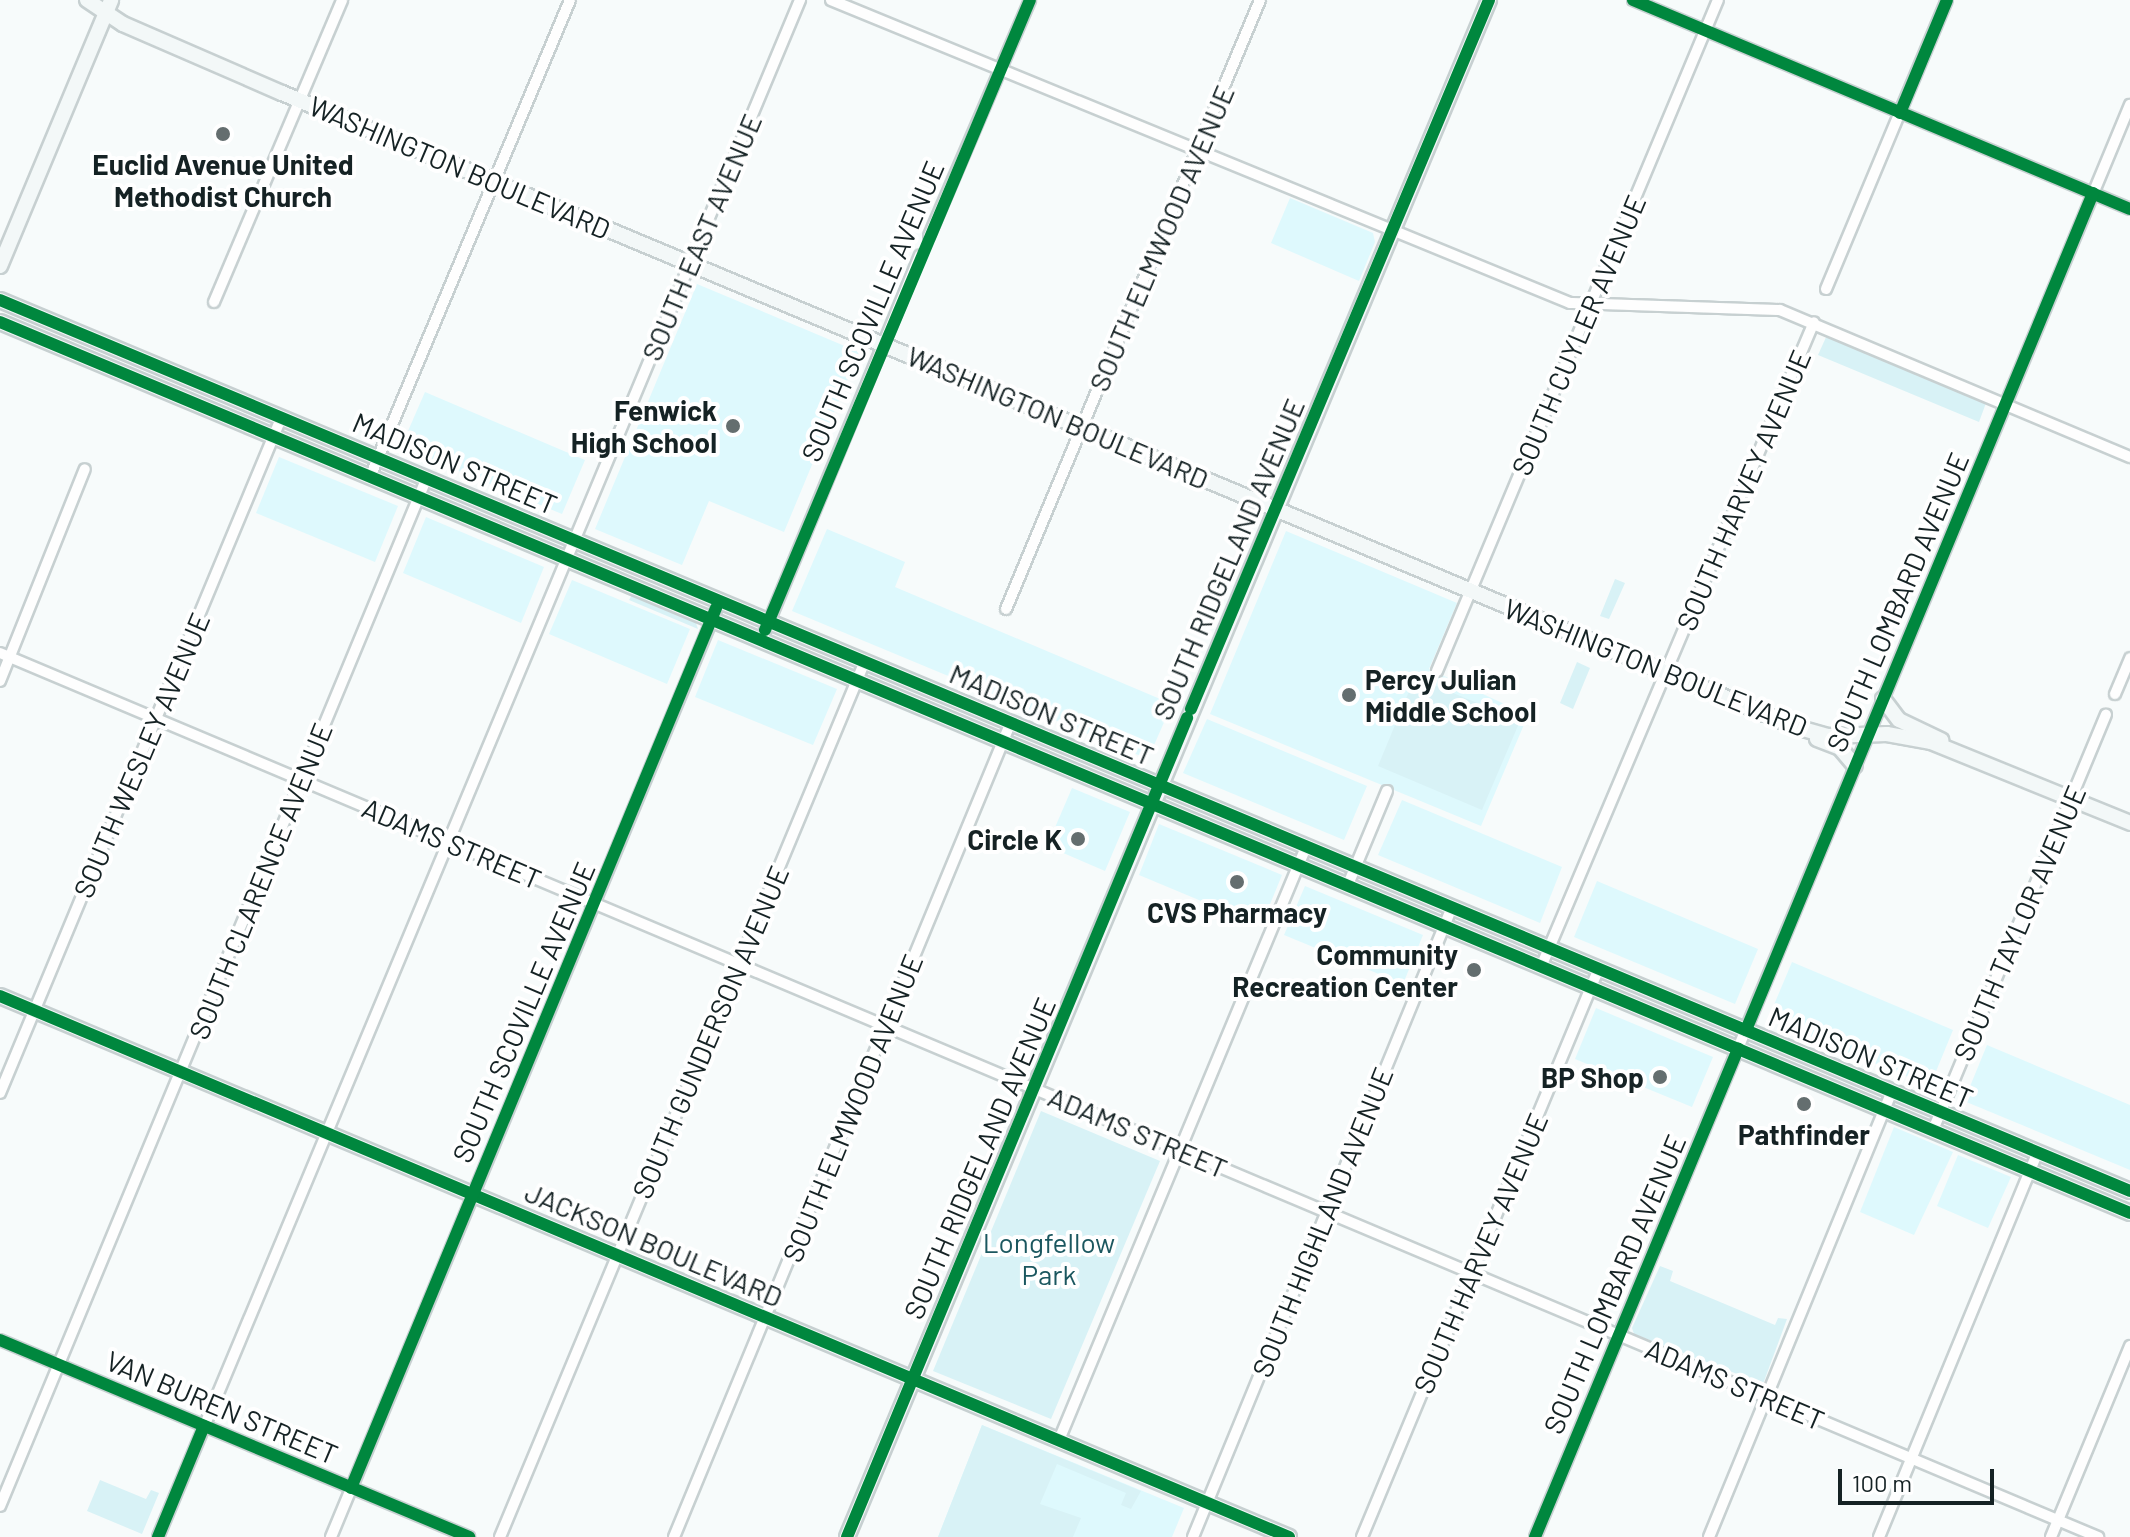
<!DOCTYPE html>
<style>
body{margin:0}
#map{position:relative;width:2130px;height:1537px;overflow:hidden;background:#f7fbfb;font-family:Barlow,sans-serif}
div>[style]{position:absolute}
.built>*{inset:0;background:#def9fd}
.green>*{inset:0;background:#d8f2f6}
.roads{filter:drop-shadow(2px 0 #c7d0d1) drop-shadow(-2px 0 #c7d0d1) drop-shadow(0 2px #c7d0d1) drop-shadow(0 -2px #c7d0d1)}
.street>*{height:10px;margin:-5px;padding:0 5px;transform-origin:5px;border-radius:5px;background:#fefefe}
.secondary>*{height:14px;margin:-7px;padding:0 7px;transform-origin:7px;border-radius:7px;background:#f3f8f8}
.cycleway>*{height:12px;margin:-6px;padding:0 6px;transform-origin:6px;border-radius:6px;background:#00873e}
.dots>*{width:22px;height:22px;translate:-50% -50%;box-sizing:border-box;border:4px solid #fff;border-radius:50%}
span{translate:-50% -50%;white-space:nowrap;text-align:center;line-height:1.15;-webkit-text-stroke:8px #fff;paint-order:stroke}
.poi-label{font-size:28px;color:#152224;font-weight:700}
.right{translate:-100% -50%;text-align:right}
.left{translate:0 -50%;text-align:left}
.street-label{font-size:28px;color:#152224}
.park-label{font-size:28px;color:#1b575f}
.scale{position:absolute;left:1838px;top:1469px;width:156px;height:36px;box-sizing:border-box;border:4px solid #152224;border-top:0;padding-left:10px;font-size:24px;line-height:28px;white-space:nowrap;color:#152224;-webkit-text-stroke:6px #fff;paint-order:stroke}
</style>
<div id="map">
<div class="built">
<i style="clip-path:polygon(1290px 198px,1373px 233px,1375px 242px,1359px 281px,1271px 243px)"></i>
<i style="clip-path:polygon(697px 284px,859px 352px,784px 532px,709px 501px,682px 565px,595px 529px)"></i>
<i style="clip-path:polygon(425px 392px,585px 460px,562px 514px,401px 447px)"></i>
<i style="clip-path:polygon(279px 457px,398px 506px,375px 562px,256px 513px)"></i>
<i style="clip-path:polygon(426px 517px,544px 567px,521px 623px,403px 573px)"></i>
<i style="clip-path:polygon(827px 529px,905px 562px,895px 587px,1172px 704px,1148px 759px,792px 611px)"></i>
<i style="clip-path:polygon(1286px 531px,1457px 603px,1429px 669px,1528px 715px,1481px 826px,1210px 714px)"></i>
<i style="clip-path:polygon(572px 580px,690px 629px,667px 684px,549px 634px)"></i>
<i style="clip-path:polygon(718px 640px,837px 689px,813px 745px,695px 697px)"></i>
<i style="clip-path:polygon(1207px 719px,1367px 786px,1344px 840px,1183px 773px)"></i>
<i style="clip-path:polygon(1072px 788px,1130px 812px,1105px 871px,1047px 846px)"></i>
<i style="clip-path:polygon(1402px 800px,1562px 867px,1540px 923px,1378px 855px)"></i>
<i style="clip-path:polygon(1159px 824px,1282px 875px,1261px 926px,1139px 875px)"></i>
<i style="clip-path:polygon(1597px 881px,1758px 949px,1735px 1004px,1574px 937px)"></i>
<i style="clip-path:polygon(1305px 886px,1423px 935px,1403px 984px,1284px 935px)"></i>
<i style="clip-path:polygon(1792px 962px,1953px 1030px,1930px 1086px,1768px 1019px)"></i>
<i style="clip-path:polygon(1596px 1008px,1713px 1057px,1692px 1107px,1575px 1059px)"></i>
<i style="clip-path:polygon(1987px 1045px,2130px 1105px,2130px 1170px,1964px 1101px)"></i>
<i style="clip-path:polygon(1894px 1127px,1953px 1152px,1914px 1235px,1860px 1212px)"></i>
<i style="clip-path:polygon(1958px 1155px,2011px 1177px,1988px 1228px,1937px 1206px)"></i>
<i style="clip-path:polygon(982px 1425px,1184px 1508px,1172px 1537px,938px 1537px)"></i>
</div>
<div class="green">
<i style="clip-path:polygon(1827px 335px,1986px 403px,1979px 422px,1818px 355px)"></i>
<i style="clip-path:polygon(1615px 579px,1625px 583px,1609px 619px,1600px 616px)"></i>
<i style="clip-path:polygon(632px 595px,695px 620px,698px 629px,629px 600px)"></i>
<i style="clip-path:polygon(1577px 662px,1590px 668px,1573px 709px,1560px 703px)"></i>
<i style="clip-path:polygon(1415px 677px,1520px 721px,1482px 810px,1378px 766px)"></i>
<i style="clip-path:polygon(1041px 1111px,1160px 1161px,1051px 1419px,933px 1371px)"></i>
<i style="clip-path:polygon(1660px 1266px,1673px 1271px,1670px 1281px,1775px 1325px,1778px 1318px,1787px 1319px,1763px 1384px,1634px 1334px,1632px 1328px)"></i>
<i style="clip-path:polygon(982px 1425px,1059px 1457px,1141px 1491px,1131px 1509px,1121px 1505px,1126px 1493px,1057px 1464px,1040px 1504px,1081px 1518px,1073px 1537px,938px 1537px)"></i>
<i style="clip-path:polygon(100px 1480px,146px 1499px,151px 1490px,159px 1493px,142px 1534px,87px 1511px)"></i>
</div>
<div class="roads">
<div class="street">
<i style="left:831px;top:0;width:799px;rotate:22.29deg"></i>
<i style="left:1570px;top:303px;width:210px;rotate:1.9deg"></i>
<i style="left:1780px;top:310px;width:380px;rotate:22.8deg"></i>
<i style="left:1633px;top:0;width:539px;rotate:22.81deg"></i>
<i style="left:929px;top:236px;width:257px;rotate:-66.8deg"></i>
<i style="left:1826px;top:289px;width:313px;rotate:-67.3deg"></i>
<i style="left:214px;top:302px;width:328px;rotate:-67deg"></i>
<i style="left:370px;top:477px;width:517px;rotate:-67.25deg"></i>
<i style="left:1006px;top:609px;width:660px;rotate:-67.36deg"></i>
<i style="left:761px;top:641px;width:417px;rotate:-67.6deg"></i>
<i style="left:0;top:653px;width:2277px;rotate:22.85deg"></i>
<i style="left:1437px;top:671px;width:727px;rotate:-67.28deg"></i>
<i style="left:0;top:681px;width:228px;rotate:-68.2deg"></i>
<i style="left:2115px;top:694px;width:39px;rotate:-67deg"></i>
<i style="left:1347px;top:887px;width:104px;rotate:-67.4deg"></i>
<i style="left:1541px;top:967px;width:700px;rotate:-67.06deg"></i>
<i style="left:0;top:1093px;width:733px;rotate:-67.39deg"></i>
<i style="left:1933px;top:1130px;width:450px;rotate:-67.4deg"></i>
<i style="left:0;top:1340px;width:509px;rotate:22.78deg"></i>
<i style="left:1059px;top:1440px;width:642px;rotate:-67.39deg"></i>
<i style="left:0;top:1506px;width:1114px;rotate:-67.46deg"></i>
<i style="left:158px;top:1537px;width:1666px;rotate:-67.33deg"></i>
<i style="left:331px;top:1537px;width:1015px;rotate:-67.45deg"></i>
<i style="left:500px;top:1537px;width:949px;rotate:-67.38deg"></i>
<i style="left:674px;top:1537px;width:882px;rotate:-67.54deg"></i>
<i style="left:1193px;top:1537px;width:681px;rotate:-67.65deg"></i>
<i style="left:1362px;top:1537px;width:616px;rotate:-67.39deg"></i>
<i style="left:1535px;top:1537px;width:1551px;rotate:-67.44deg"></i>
<i style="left:1709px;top:1537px;width:482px;rotate:-67.7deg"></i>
<i style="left:1879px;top:1537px;width:417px;rotate:-67.6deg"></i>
<i style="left:2051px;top:1537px;width:207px;rotate:-67.5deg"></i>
</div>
<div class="secondary">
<i style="left:87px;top:0;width:43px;rotate:33.7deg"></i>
<i style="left:123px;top:24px;width:173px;rotate:23.5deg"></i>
<i style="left:282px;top:93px;width:1641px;rotate:22.72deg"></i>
<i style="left:1796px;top:727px;width:33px;rotate:16deg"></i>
<i style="left:1828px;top:736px;width:59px;rotate:-1.9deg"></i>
<i style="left:1887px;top:734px;width:45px;rotate:10.3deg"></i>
<i style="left:1931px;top:742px;width:215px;rotate:22.1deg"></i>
<i style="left:0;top:266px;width:288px;rotate:-67.3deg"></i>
<i style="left:0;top:300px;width:2309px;rotate:22.7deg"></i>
<i style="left:0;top:322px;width:2309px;rotate:22.7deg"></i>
<i style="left:1883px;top:699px;width:26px;rotate:53deg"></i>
<i style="left:1899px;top:720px;width:47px;rotate:25.5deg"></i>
<i style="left:1817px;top:739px;width:25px;rotate:21deg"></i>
<i style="left:1840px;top:748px;width:23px;rotate:50deg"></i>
<i style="left:0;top:996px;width:1398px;rotate:22.77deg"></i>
<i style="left:847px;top:1537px;width:1666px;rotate:-67.33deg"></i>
</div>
</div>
<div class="cycleway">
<i style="left:1633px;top:0;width:539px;rotate:22.81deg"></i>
<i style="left:1900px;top:113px;width:122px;rotate:-67.4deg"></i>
<i style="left:0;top:300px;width:2309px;rotate:22.7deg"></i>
<i style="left:0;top:322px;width:2309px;rotate:22.7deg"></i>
<i style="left:765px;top:630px;width:683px;rotate:-67.19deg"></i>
<i style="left:1191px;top:709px;width:769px;rotate:-67.2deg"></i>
<i style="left:0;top:996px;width:1398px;rotate:22.77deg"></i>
<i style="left:1746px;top:1030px;width:906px;rotate:-67.48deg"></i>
<i style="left:0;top:1340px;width:509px;rotate:22.78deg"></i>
<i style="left:351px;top:1488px;width:953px;rotate:-67.47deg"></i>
<i style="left:158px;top:1537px;width:120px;rotate:-67.5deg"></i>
<i style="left:847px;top:1537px;width:887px;rotate:-67.45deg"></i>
<i style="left:1535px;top:1537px;width:529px;rotate:-67.41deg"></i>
</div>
<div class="dots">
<i style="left:223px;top:134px;background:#646e6f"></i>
<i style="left:733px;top:426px;background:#646e6f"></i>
<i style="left:1349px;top:695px;background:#646e6f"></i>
<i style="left:1078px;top:839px;background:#646e6f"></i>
<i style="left:1237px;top:882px;background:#646e6f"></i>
<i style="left:1474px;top:970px;background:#646e6f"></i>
<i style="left:1660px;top:1077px;background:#646e6f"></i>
<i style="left:1804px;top:1104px;background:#646e6f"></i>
</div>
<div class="poi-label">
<span style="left:223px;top:180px">Euclid Avenue United<br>Methodist Church</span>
<span class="right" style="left:717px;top:426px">Fenwick<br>High School</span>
<span class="left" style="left:1365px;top:695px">Percy Julian<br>Middle School</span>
<span class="right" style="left:1062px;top:839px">Circle K</span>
<span style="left:1237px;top:912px">CVS Pharmacy</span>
<span class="right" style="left:1458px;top:970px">Community<br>Recreation Center</span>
<span class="right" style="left:1644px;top:1077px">BP Shop</span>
<span style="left:1804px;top:1134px">Pathfinder</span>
</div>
<div class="street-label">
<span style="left:460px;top:167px;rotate:23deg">WASHINGTON BOULEVARD</span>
<span style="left:701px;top:237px;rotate:-67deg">SOUTH EAST AVENUE</span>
<span style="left:1161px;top:238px;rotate:-67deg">SOUTH ELMWOOD AVENUE</span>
<span style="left:872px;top:311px;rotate:-67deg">SOUTH SCOVILLE AVENUE</span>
<span style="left:1578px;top:335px;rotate:-67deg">SOUTH CUYLER AVENUE</span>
<span style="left:1058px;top:417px;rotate:23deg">WASHINGTON BOULEVARD</span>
<span style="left:455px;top:463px;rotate:23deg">MADISON STREET</span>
<span style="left:1743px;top:490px;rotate:-67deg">SOUTH HARVEY AVENUE</span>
<span style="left:1228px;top:559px;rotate:-67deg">SOUTH RIDGELAND AVENUE</span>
<span style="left:1897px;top:602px;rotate:-67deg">SOUTH LOMBARD AVENUE</span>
<span style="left:1656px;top:667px;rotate:22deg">WASHINGTON BOULEVARD</span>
<span style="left:1052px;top:714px;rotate:23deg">MADISON STREET</span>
<span style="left:141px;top:755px;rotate:-67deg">SOUTH WESLEY AVENUE</span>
<span style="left:452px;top:843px;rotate:23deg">ADAMS STREET</span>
<span style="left:260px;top:881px;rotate:-68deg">SOUTH CLARENCE AVENUE</span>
<span style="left:2019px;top:923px;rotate:-67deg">SOUTH TAYLOR AVENUE</span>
<span style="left:523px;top:1012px;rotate:-67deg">SOUTH SCOVILLE AVENUE</span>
<span style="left:710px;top:1032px;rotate:-67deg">SOUTH GUNDERSON AVENUE</span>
<span style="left:1871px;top:1057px;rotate:23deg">MADISON STREET</span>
<span style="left:852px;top:1108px;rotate:-68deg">SOUTH ELMWOOD AVENUE</span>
<span style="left:1138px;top:1132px;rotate:23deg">ADAMS STREET</span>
<span style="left:979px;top:1158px;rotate:-67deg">SOUTH RIDGELAND AVENUE</span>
<span style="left:1322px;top:1222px;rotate:-68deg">SOUTH HIGHLAND AVENUE</span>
<span style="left:654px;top:1244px;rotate:23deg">JACKSON BOULEVARD</span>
<span style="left:1480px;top:1253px;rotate:-67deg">SOUTH HARVEY AVENUE</span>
<span style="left:1614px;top:1284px;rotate:-67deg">SOUTH LOMBARD AVENUE</span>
<span style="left:1735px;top:1384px;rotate:23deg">ADAMS STREET</span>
<span style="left:222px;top:1407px;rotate:23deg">VAN BUREN STREET</span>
</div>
<div class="park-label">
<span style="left:1049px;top:1258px">Longfellow<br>Park</span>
</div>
<div class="scale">100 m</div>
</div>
